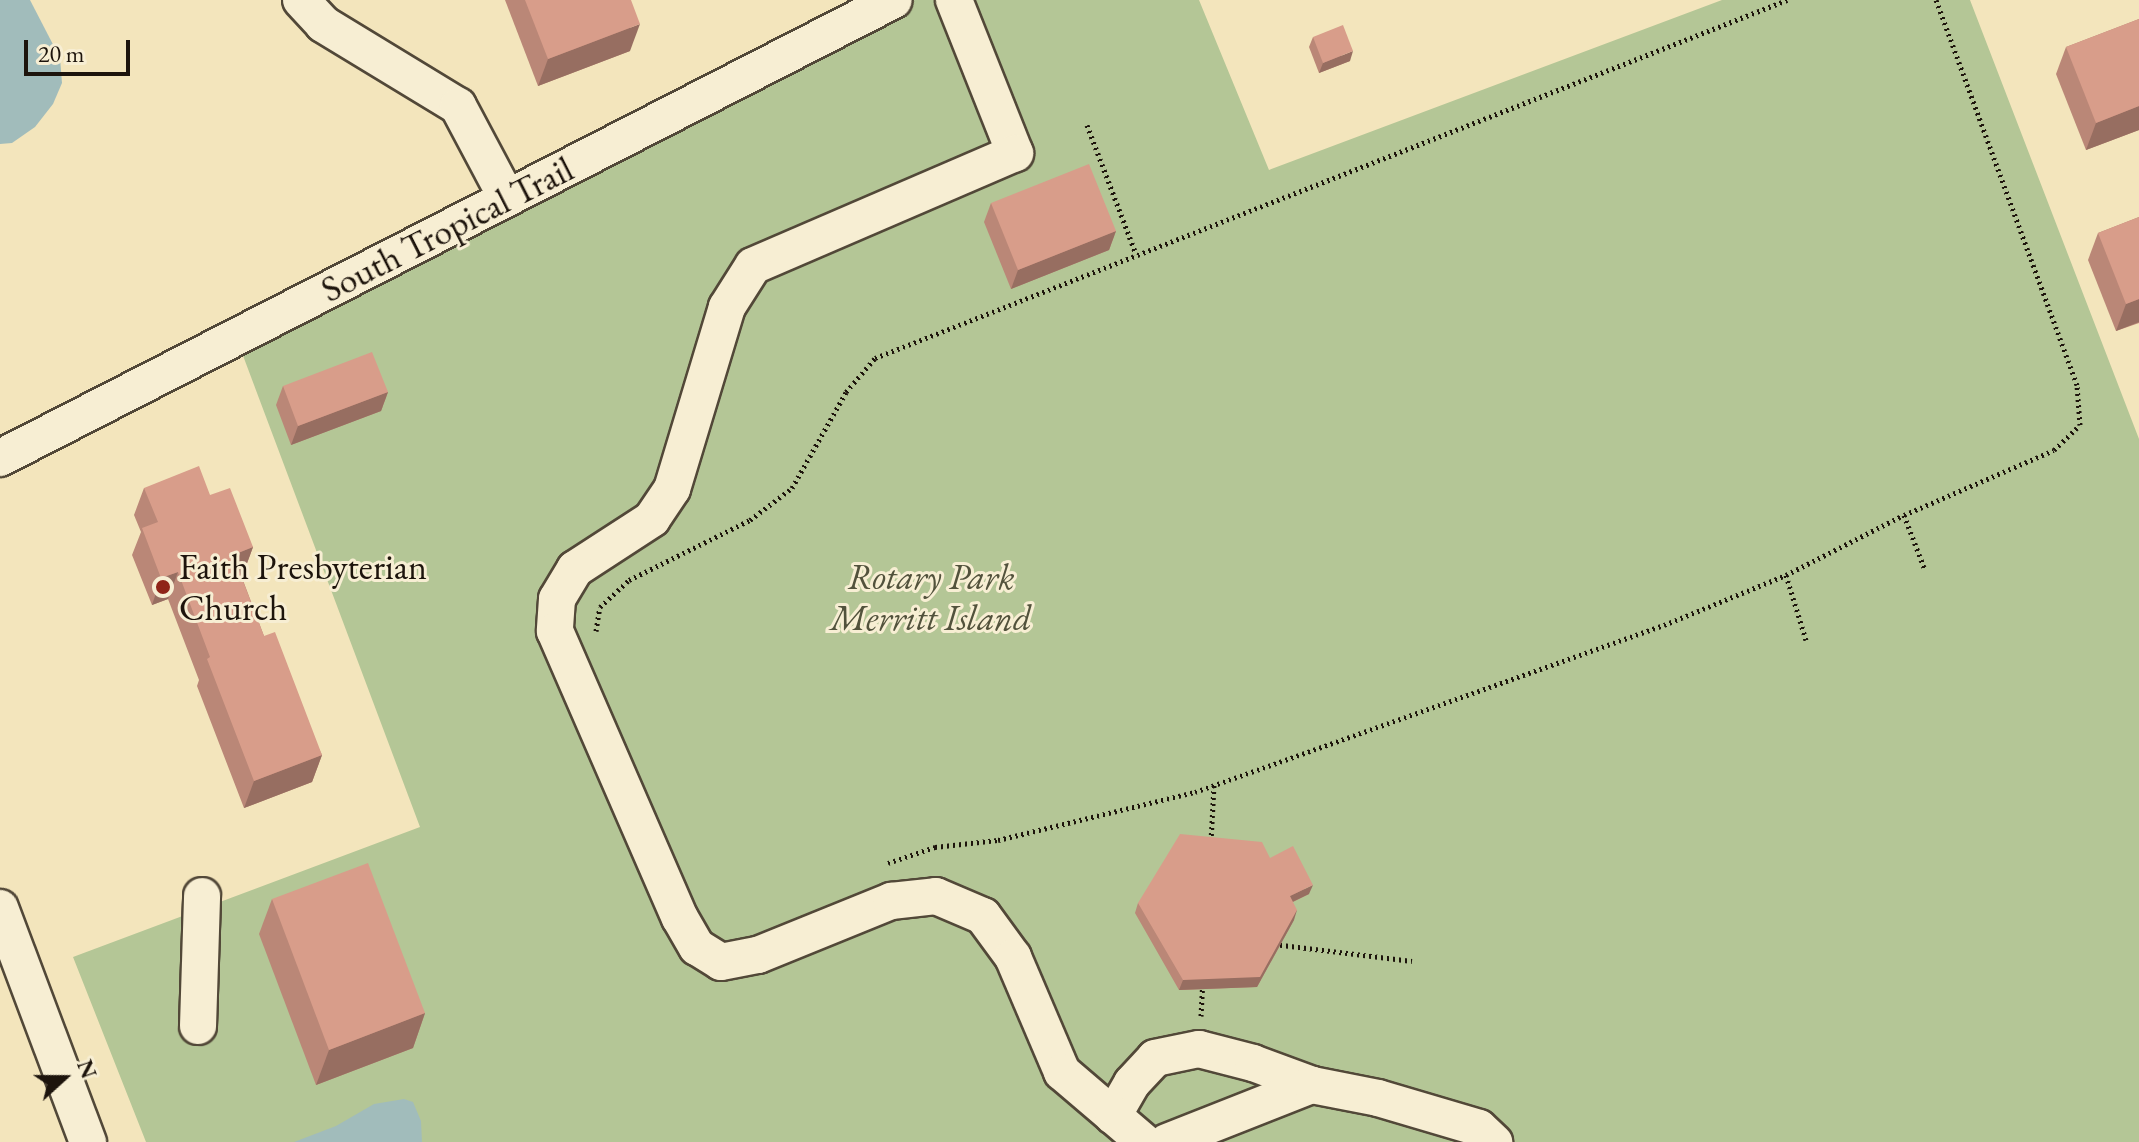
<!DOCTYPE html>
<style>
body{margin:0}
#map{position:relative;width:2139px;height:1142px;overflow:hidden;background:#f3e5bc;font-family:"EB Garamond",serif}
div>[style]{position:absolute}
.green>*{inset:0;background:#b4c696}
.water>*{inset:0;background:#a1bcbb}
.path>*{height:5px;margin-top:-2.5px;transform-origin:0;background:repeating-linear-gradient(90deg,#1d140c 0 2px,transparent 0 6px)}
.roads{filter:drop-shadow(2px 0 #524838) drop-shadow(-2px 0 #524838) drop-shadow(0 2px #524838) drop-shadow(0 -2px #524838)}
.minor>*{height:36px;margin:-18px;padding:0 18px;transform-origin:18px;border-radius:18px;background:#f7eed3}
.wall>*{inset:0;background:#ba8777}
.shaded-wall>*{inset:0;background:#976e61}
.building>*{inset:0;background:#d89d8a}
.dots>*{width:22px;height:22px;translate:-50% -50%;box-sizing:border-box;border:4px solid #f7eed3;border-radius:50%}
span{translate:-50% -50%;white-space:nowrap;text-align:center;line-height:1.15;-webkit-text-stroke:6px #f7eed3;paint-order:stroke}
.street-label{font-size:36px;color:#1d140c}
.poi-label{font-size:36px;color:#1d140c}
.left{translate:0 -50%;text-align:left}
.park-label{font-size:36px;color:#52523c;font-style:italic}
.north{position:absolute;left:24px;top:1038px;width:80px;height:80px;-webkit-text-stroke:6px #f7eed3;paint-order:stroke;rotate:69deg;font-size:22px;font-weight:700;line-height:32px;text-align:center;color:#1d140c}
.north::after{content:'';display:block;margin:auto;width:28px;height:36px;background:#1d140c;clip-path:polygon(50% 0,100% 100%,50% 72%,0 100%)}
.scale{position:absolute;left:24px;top:40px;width:106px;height:36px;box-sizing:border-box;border:4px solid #1d140c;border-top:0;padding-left:10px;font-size:24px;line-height:28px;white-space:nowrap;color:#1d140c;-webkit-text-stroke:6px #f7eed3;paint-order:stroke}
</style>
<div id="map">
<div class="green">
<i style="clip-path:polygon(903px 0,1199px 0,1269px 170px,1722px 0,1970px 0,2139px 439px,2139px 1142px,146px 1142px,73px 957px,420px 827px,236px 337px)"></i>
</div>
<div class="water">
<i style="clip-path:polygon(0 0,30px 0,60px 58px,62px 83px,53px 104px,35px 127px,12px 143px,0 144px)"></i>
<i style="clip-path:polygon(404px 1099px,413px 1102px,421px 1121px,422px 1142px,294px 1142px,336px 1126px,374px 1104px)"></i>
</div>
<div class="path">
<i style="left:1087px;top:125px;width:138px;rotate:69.2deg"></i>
<i style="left:1904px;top:515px;width:59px;rotate:69.1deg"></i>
<i style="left:1786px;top:575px;width:68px;rotate:72.9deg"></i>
<i style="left:596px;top:631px;width:24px;rotate:-81deg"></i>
<i style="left:600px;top:607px;width:40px;rotate:-43deg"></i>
<i style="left:629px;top:580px;width:135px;rotate:-26.4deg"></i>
<i style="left:750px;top:520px;width:53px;rotate:-37.3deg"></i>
<i style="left:792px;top:488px;width:110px;rotate:-60.6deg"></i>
<i style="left:846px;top:392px;width:45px;rotate:-49.5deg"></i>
<i style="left:875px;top:358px;width:980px;rotate:-21.43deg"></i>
<i style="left:1211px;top:841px;width:56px;rotate:-86.9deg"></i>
<i style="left:888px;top:863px;width:50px;rotate:-18.8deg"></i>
<i style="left:935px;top:847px;width:63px;rotate:-6.3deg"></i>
<i style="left:998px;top:840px;width:203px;rotate:-13.7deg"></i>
<i style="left:1195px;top:792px;width:498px;rotate:-19.6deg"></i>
<i style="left:1664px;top:625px;width:132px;rotate:-22.3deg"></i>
<i style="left:1786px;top:575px;width:132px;rotate:-27deg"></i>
<i style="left:1904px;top:515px;width:163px;rotate:-23.4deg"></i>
<i style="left:2054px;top:450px;width:36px;rotate:-44deg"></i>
<i style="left:2080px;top:425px;width:40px;rotate:-94.3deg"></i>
<i style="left:2077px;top:385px;width:410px;rotate:-110.1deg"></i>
<i style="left:1274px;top:944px;width:139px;rotate:7deg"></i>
<i style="left:1201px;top:1016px;width:34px;rotate:-87deg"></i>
</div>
<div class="roads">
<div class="minor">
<i style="left:301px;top:0;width:33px;rotate:47deg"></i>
<i style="left:323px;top:24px;width:158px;rotate:31.3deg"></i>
<i style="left:458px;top:106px;width:104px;rotate:62deg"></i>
<i style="left:954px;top:0;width:165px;rotate:68.3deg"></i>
<i style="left:1015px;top:153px;width:285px;rotate:156.7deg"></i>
<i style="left:753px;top:266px;width:49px;rotate:122.4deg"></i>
<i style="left:727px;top:307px;width:190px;rotate:106.8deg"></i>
<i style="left:672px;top:489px;width:36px;rotate:124deg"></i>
<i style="left:652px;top:519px;width:92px;rotate:147deg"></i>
<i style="left:575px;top:569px;width:35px;rotate:121deg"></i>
<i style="left:557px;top:599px;width:32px;rotate:94deg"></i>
<i style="left:555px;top:631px;width:313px;rotate:66.5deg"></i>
<i style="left:680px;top:918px;width:34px;rotate:60deg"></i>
<i style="left:697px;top:947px;width:28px;rotate:32deg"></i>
<i style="left:721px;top:962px;width:38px;rotate:-11deg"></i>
<i style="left:758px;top:955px;width:144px;rotate:-22.1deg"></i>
<i style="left:891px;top:901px;width:45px;rotate:-6.3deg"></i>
<i style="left:936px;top:896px;width:51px;rotate:23.1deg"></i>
<i style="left:983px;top:916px;width:51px;rotate:53.8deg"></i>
<i style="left:1013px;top:957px;width:125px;rotate:66.9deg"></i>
<i style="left:1062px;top:1072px;width:108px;rotate:40.5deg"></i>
<i style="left:0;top:458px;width:1004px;rotate:-27.13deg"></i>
<i style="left:0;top:908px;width:250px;rotate:69.4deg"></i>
<i style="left:198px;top:1026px;width:130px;rotate:-88.2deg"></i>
<i style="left:1113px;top:1116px;width:38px;rotate:-60deg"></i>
<i style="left:1132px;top:1083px;width:34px;rotate:-47deg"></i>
<i style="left:1155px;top:1058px;width:45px;rotate:-11.6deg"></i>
<i style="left:1199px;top:1049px;width:56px;rotate:14.5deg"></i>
<i style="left:1253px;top:1063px;width:63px;rotate:20.4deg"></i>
<i style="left:1167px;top:1142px;width:156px;rotate:-21.5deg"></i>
<i style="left:1312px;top:1085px;width:67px;rotate:11.1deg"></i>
<i style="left:1378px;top:1098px;width:105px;rotate:16.5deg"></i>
<i style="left:1479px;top:1128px;width:21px;rotate:43deg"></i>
</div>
</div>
<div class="wall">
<i style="clip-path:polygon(505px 0,631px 0,630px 51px,538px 86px)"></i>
<i style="clip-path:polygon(2139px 19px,2139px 130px,2086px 150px,2056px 74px,2066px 47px)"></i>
<i style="clip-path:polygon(1313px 37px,1350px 61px,1319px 73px,1309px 47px)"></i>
<i style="clip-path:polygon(991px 203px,1116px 231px,1109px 250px,1011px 289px,984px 222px)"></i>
<i style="clip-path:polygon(2139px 217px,2139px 323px,2116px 331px,2088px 260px,2098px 233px)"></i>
<i style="clip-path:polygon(283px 386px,388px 392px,381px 411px,291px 445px,276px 405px)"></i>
<i style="clip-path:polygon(144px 488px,210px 495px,253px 547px,243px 574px,241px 575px,264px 636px,322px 755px,312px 782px,244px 808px,197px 686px,199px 680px,168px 599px,152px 605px,132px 555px,141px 532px,134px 515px)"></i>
<i style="clip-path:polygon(1270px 858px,1309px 894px,1293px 902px,1294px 920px,1257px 987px,1179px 990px,1135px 913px,1138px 903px)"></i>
<i style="clip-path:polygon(272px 899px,425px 1013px,413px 1048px,316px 1085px,259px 934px)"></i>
</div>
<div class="shaded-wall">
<i style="clip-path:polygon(640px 24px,630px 51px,538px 86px,548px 59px)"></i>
<i style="clip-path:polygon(1353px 51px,1350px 61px,1319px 73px,1323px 63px)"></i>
<i style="clip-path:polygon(2139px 106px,2139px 130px,2086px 150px,2096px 123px)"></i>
<i style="clip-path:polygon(1116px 231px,1109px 250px,1011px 289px,1018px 270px)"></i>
<i style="clip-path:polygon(2139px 299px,2139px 322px,2116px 331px,2126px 304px)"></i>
<i style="clip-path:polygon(388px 392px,381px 411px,291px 445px,298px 426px)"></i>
<i style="clip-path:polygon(253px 547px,243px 574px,223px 582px,233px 555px)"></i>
<i style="clip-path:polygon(178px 572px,168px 599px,152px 605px,161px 578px)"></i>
<i style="clip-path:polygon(322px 755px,312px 782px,244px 808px,254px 781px)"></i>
<i style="clip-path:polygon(1313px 885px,1309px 894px,1286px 905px,1290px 896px)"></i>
<i style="clip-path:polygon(1297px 910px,1294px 920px,1257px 987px,1179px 990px,1183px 980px)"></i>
<i style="clip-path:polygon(425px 1013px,413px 1048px,316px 1085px,329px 1050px)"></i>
</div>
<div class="building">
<i style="clip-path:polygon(525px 0,631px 0,640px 24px,548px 59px)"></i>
<i style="clip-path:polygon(2139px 19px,2139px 106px,2096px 123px,2066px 47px)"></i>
<i style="clip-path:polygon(1343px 25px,1353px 51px,1323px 63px,1313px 37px)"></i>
<i style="clip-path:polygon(1089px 164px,1116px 231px,1018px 270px,991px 203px)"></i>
<i style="clip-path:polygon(2139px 217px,2139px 299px,2126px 304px,2098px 233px)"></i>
<i style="clip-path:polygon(372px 352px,388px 392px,298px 426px,283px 386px)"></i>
<i style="clip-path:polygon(199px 466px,210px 495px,230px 488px,253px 547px,233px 555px,264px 636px,275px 632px,322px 755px,254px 781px,207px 659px,210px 657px,178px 572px,161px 578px,142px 528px,158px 522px,144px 488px)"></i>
<i style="clip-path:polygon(1180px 834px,1262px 842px,1270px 858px,1293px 846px,1313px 885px,1290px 896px,1297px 910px,1260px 977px,1183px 980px,1138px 903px)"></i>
<i style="clip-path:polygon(368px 863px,425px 1013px,329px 1050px,272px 899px)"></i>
</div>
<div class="dots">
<i style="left:163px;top:587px;background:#8f2418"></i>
</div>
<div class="street-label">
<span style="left:447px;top:229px;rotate:-27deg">South Tropical Trail</span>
</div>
<div class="poi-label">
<span class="left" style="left:179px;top:587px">Faith Presbyterian<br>Church</span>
</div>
<div class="park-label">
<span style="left:931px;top:597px">Rotary Park<br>Merritt Island</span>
</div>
<div class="north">N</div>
<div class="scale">20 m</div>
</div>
